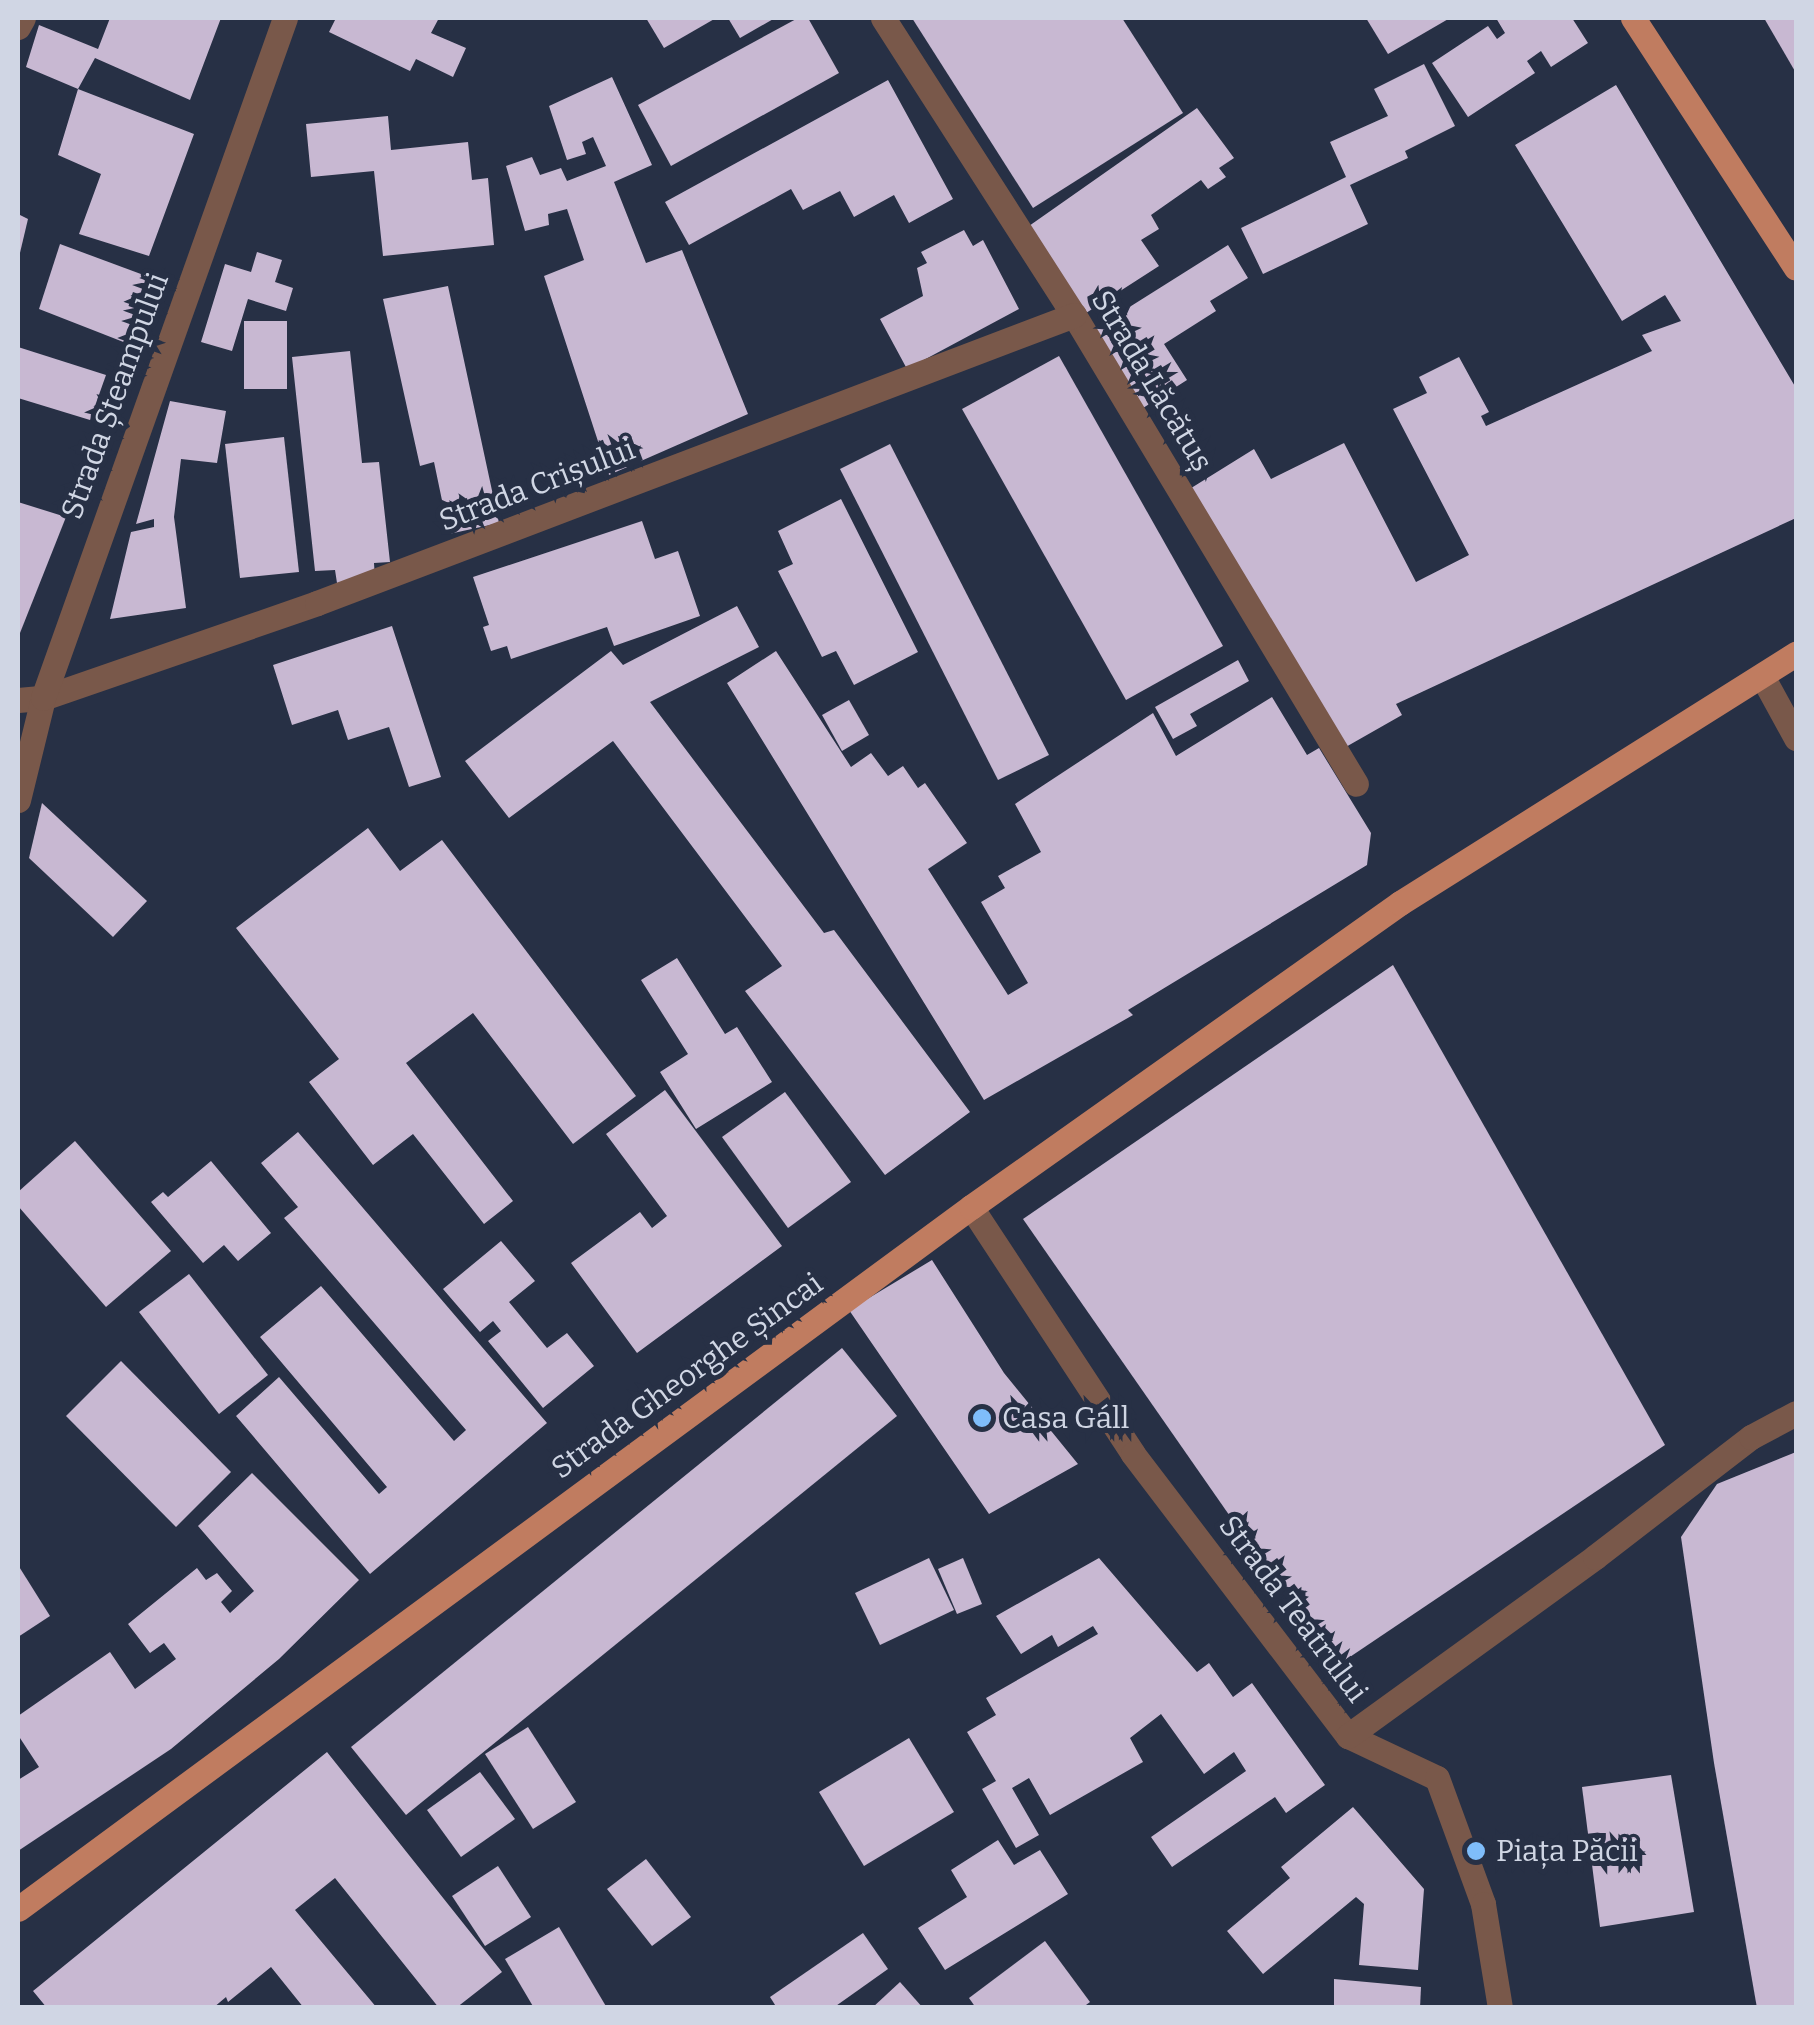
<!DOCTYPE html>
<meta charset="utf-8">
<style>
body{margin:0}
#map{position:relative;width:1814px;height:2025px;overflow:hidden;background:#273045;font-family:Bitter,serif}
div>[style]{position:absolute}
.building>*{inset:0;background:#c8b8d2}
.minor>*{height:25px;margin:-12.5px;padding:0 12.5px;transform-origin:12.5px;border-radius:12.5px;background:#79584a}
.major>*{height:25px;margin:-12.5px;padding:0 12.5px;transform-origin:12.5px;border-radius:12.5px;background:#c07c60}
.dots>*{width:28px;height:28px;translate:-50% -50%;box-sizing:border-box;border:5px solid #273045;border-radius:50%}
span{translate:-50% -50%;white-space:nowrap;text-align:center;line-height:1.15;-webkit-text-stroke:10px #273045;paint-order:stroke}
.street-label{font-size:30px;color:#d0d6e4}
.poi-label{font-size:30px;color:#d0d6e4}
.left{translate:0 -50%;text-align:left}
.frame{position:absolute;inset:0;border:20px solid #d0d6e4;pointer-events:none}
</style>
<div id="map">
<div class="building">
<i style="clip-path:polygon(110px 18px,221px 18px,190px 100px,95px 58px,78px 89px,194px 134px,149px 256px,79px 234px,101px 174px,58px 155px,78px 89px,26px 67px,39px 25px,98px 49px)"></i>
<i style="clip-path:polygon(336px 18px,439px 18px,431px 33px,466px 48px,453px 77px,416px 59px,410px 71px,329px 32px)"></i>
<i style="clip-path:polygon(646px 18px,716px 18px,664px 48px)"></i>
<i style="clip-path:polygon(728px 18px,775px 18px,740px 38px)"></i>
<i style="clip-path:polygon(798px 18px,808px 18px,839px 73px,671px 166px,638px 105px)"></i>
<i style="clip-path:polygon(912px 18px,1122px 18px,1183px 113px,1033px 208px)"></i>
<i style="clip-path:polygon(1366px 18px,1450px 18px,1388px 54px)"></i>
<i style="clip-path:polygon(1496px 18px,1572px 18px,1588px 43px,1551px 67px,1541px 51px,1527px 61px,1535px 73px,1468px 117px,1432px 63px,1488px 26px,1497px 39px,1505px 33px)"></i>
<i style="clip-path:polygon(1764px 18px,1796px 18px,1796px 73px)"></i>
<i style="clip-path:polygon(1424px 64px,1455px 126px,1405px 151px,1408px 158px,1350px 185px,1368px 224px,1263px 274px,1241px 228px,1346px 177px,1330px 142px,1388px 116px,1374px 89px)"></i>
<i style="clip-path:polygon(612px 77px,652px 165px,614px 182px,646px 263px,682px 250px,748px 414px,609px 475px,544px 276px,584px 260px,567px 209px,548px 214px,549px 225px,525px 231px,506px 166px,532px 157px,540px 175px,561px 168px,567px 181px,606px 166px,593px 137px,582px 142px,586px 154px,567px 160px,549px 106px)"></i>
<i style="clip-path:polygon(888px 80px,953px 199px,909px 223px,894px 195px,854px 217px,840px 191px,803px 210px,791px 189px,689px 245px,665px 202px)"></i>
<i style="clip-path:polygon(1616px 85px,1796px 388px,1796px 518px,1396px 704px,1402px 715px,1337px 752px,1188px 490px,1254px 449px,1271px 479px,1344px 443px,1416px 582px,1469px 555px,1393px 409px,1427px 393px,1419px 377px,1459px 357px,1489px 412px,1481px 416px,1486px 426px,1652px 351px,1642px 335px,1681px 321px,1665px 295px,1622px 321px,1515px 145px)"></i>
<i style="clip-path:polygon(1197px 108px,1234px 158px,1219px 168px,1226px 177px,1208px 189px,1201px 180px,1151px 215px,1159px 229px,1141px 240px,1159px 266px,1086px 313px,1029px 226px)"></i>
<i style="clip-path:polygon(388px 116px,391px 150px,468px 142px,472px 180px,488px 178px,494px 245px,383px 256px,374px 171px,311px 177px,306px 124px)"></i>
<i style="clip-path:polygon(18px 214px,28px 219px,19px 257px,18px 257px)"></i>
<i style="clip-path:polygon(964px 230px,973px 246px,983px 240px,1019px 309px,907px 369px,880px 319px,923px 296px,917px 268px,927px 263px,921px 252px)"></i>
<i style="clip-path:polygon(60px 244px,149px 277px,126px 343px,39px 309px)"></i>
<i style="clip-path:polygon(1228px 245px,1248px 278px,1210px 301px,1216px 311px,1164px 344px,1187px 380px,1143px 408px,1093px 330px)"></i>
<i style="clip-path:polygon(257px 252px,282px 260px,275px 282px,293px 288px,286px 311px,248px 299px,232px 351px,201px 342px,225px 264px,251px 272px)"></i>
<i style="clip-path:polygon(448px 286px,499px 523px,449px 534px,434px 462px,420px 466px,383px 299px)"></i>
<i style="clip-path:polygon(244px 321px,287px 321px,287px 389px,244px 389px)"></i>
<i style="clip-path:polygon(18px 347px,106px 375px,90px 420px,18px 398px)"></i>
<i style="clip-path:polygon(350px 351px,362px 463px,379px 462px,390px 562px,374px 563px,375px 579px,337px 583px,335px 570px,315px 571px,292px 357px)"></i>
<i style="clip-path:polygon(1059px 356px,1223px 646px,1126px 700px,962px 409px)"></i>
<i style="clip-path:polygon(170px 401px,226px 411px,217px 463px,181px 459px,174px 517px,186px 608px,110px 619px,131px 532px,154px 527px,154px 519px,136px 524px)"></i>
<i style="clip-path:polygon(284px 437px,299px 572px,240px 578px,225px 444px)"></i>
<i style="clip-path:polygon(890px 444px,1049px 755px,998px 780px,840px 469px)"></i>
<i style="clip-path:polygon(841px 499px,918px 652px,854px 685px,836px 651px,822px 657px,778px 571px,793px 564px,778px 531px)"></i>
<i style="clip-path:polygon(18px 502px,66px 517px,18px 638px)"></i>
<i style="clip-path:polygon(642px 521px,655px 559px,678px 551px,700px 616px,614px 646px,607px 627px,511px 659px,507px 646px,491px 651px,483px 627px,489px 625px,473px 577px)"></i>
<i style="clip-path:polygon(737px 606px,759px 647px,650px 702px,824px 933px,834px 930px,970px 1112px,885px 1175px,745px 991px,782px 966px,613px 741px,509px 818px,465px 761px,611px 651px,623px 665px)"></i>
<i style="clip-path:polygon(392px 626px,441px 777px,409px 787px,389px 727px,348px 740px,338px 710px,292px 725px,273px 665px)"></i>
<i style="clip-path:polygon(776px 651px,851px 767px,871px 753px,888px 776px,903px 766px,918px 788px,925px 783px,967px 843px,928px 869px,1008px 995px,1028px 983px,981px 902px,1005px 888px,998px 876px,1041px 852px,1015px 804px,1153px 713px,1176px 756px,1272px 697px,1307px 755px,1319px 748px,1371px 833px,1367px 865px,1128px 1010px,1133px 1015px,984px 1100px,727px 683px)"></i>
<i style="clip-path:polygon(1238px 660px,1249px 681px,1190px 714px,1197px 726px,1173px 739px,1155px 707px)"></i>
<i style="clip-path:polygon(849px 700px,869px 735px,842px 751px,822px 715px)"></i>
<i style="clip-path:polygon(42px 803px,147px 901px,113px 937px,29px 858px)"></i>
<i style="clip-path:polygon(368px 828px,400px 871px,442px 840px,636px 1096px,573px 1144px,473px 1013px,406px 1063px,513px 1201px,484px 1224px,413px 1134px,373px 1165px,309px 1082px,339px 1059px,236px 928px)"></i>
<i style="clip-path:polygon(677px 958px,725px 1034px,737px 1027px,772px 1082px,696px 1129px,660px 1072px,688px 1054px,641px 980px)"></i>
<i style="clip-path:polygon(1393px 965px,1665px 1445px,1335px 1667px,1023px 1219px)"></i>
<i style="clip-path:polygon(665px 1090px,782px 1246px,637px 1353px,571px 1263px,640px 1212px,652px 1228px,667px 1216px,606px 1134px)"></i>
<i style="clip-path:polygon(785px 1092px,851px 1182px,788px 1228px,722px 1137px)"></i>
<i style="clip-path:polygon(298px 1132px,547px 1423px,370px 1574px,236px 1416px,279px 1377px,379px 1494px,387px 1487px,260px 1337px,321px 1286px,454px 1441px,466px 1430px,284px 1218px,298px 1207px,261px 1163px)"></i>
<i style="clip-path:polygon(75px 1141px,171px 1251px,106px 1307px,18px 1206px,18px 1192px)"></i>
<i style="clip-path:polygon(211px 1161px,271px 1233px,238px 1261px,224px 1245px,203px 1263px,151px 1202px,163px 1192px,168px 1197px)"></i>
<i style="clip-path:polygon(501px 1241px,535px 1281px,509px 1302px,547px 1348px,567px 1333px,594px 1366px,543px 1408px,488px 1341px,501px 1331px,493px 1321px,480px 1332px,443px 1289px)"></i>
<i style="clip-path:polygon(932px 1260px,1004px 1373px,1078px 1464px,989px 1514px,849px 1310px)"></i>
<i style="clip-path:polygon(189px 1274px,268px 1375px,219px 1414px,139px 1312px)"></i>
<i style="clip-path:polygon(842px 1348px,897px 1416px,406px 1815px,351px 1747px)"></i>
<i style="clip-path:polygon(121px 1361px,231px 1472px,176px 1527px,66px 1416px)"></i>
<i style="clip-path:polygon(1796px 1452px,1796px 2008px,1757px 2008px,1714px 1763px,1681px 1537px,1717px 1484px)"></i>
<i style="clip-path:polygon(252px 1473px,359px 1580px,279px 1659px,171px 1749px,18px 1851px,18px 1780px,39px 1767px,18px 1735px,18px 1716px,110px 1652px,135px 1689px,176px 1659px,164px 1643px,150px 1653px,128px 1624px,197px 1568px,206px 1580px,217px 1573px,232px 1591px,221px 1602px,230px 1613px,254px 1591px,198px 1526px)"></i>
<i style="clip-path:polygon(929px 1558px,954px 1610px,880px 1645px,855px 1593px)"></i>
<i style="clip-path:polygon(963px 1558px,982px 1604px,957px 1614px,938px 1569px)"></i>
<i style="clip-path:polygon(1099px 1558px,1197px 1672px,1209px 1663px,1233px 1697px,1252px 1683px,1325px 1785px,1286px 1813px,1275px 1797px,1172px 1867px,1151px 1837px,1246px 1771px,1234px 1752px,1204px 1774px,1161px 1714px,1130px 1738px,1143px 1762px,1050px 1815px,1029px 1778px,1012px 1788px,1039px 1835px,1016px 1848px,982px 1789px,996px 1781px,967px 1732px,996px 1715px,986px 1698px,1098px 1634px,1093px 1626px,1058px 1647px,1052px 1635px,1021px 1654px,996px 1616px)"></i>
<i style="clip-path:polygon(18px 1565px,50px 1616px,18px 1637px)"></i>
<i style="clip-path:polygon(528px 1727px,576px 1802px,533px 1829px,485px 1754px)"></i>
<i style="clip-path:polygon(909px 1738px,954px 1812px,864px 1866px,819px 1792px)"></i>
<i style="clip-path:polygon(327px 1752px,502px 1972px,456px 2008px,439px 2008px,335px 1878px,295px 1910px,377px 2008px,304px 2008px,271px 1967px,228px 2002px,226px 1997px,213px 2008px,47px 2008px,33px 1991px)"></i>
<i style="clip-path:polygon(480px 1772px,515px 1819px,461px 1857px,427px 1810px)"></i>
<i style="clip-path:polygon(1671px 1775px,1694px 1912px,1600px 1927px,1582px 1787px)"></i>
<i style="clip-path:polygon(1353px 1807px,1424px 1889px,1418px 1970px,1359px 1965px,1364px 1904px,1356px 1897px,1263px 1974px,1227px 1931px,1290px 1878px,1281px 1867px)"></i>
<i style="clip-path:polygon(998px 1840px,1014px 1865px,1040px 1850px,1068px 1894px,945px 1970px,918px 1928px,967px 1897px,951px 1870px)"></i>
<i style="clip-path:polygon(646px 1859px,691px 1917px,652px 1946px,607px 1889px)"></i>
<i style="clip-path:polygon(498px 1866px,531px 1917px,485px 1946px,452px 1896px)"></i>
<i style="clip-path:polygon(559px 1927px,607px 2008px,534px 2008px,505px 1959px)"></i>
<i style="clip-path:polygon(863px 1933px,888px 1969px,833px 2008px,777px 2008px,770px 1997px)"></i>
<i style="clip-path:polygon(1045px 1941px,1090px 2002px,1082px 2008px,976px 2008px,969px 1998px)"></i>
<i style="clip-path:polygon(1334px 1979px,1421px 1987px,1420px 2008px,1334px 2008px)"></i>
<i style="clip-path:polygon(900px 1982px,923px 2008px,872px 2008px)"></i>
</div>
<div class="minor">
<i style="left:883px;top:18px;width:353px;rotate:57.3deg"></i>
<i style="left:1074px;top:315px;width:547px;rotate:58.98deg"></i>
<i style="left:18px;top:27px;width:10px;rotate:-61deg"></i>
<i style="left:1762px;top:676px;width:71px;rotate:61.3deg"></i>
<i style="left:18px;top:700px;width:25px;rotate:-5deg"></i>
<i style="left:43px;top:698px;width:290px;rotate:-19.1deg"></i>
<i style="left:317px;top:603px;width:810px;rotate:-20.83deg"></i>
<i style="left:18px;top:800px;width:105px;rotate:-76.2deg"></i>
<i style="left:43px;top:698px;width:722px;rotate:-70.41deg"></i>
<i style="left:971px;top:1207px;width:295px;rotate:56.7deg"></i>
<i style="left:1133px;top:1454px;width:355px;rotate:52.7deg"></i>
<i style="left:1348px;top:1736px;width:98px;rotate:25.3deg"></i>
<i style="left:1437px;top:1778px;width:134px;rotate:69.9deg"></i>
<i style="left:1483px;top:1904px;width:105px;rotate:80.7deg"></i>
<i style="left:1348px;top:1736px;width:305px;rotate:-35.9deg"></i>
<i style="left:1595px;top:1557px;width:197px;rotate:-37.6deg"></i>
<i style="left:1751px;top:1437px;width:51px;rotate:-28.1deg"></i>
</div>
<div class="major">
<i style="left:1633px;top:18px;width:298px;rotate:56.9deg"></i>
<i style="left:18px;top:1909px;width:1184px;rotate:-36.38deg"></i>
<i style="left:971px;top:1207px;width:526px;rotate:-35.32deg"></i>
<i style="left:1400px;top:903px;width:468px;rotate:-32.2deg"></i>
</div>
<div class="dots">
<i style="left:982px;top:1418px;background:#7fbdfa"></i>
<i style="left:1476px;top:1851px;background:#7fbdfa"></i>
</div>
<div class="street-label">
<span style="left:1152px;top:381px;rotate:59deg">Strada Lăcătuș</span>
<span style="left:115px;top:396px;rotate:-70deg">Strada Șteampului</span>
<span style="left:537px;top:485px;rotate:-21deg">Strada Crișului</span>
<span style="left:687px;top:1376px;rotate:-36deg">Strada Gheorghe Șincai</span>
<span style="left:1293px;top:1609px;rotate:53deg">Strada Teatrului</span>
</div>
<div class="poi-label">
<span class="left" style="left:1002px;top:1418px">Casa Gáll</span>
<span class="left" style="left:1496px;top:1851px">Piața Păcii</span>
</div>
<div class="frame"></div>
</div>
